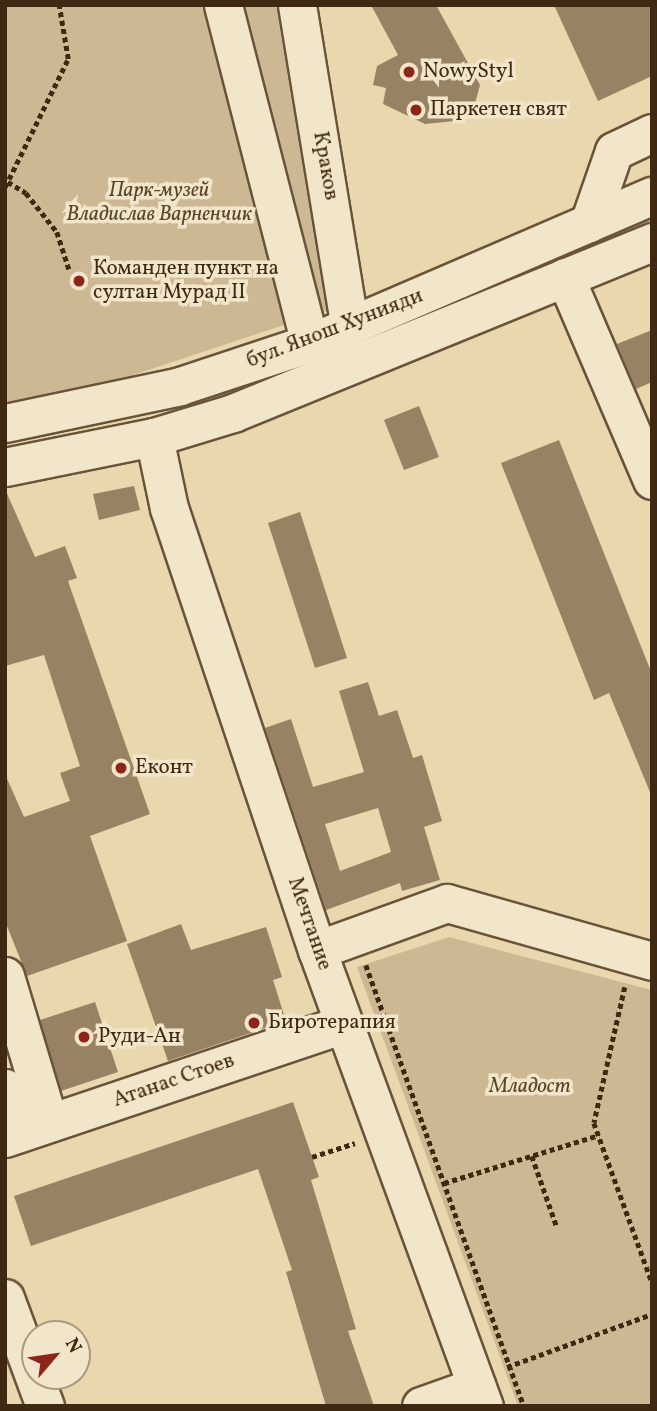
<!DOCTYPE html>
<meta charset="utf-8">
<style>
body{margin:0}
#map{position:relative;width:657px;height:1411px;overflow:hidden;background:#e9d7ad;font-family:Vollkorn,serif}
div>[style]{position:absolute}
.green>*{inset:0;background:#ccb993}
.building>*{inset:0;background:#978363}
.path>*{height:4.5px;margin-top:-2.25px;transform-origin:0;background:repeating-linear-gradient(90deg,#3f2912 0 5px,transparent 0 8.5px)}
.roads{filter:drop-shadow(2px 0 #6a5439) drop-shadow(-2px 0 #6a5439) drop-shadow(0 2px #6a5439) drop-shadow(0 -2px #6a5439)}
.minor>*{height:37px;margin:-18.5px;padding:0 18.5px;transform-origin:18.5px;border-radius:18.5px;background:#f1e5ca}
.dots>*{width:19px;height:19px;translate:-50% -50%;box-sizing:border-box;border:4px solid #f1e5ca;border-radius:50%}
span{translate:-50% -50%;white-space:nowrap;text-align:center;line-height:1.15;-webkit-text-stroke:7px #f1e5ca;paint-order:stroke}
.poi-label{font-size:21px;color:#3f2912}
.left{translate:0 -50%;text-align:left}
.street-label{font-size:21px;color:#3f2912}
.park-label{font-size:21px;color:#5b462c;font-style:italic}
.frame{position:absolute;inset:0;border:7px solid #3f2912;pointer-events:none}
.north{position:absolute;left:21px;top:1320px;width:70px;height:70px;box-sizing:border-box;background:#f1e5ca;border:2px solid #aa9a80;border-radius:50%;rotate:61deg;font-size:19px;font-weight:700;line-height:28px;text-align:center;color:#3f2912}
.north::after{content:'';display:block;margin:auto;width:24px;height:32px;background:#8f2418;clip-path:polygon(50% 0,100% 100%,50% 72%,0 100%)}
</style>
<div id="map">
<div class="green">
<i style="clip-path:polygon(5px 5px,283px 5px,332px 309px,73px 395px,5px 408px)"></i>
<i style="clip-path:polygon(449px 937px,652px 990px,652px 1406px,518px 1406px,357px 967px)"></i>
</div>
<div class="building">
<i style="clip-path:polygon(371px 5px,436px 5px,480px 85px,473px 111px,458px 107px,455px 121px,425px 124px,383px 104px,386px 88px,373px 85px,377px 66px,398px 55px)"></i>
<i style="clip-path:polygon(554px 5px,652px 5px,652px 76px,598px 101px)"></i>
<i style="clip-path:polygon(652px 330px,652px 382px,636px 389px,617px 344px)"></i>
<i style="clip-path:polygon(419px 406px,439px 457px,404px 470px,384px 420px)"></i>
<i style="clip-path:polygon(559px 440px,652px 674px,652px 797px,609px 693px,594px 700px,501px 463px)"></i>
<i style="clip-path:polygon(134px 486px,140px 510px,99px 520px,93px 494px)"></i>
<i style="clip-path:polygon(5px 489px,35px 557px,65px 546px,77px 578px,68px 581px,150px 814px,90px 836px,127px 941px,27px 976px,5px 921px,5px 774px,24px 817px,70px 801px,60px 773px,80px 766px,44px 655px,5px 666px)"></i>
<i style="clip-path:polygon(300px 512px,347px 658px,315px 668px,268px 523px)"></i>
<i style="clip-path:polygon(evenodd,368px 682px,379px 716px,397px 710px,413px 758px,422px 755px,442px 821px,424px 827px,440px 880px,402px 891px,400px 883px,326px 910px,265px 728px,291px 719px,313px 787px,364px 772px,339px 691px,368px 682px,378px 808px,391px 852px,340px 871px,325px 824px,378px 808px)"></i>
<i style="clip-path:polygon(181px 924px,191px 950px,266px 927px,282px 977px,273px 980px,286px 1021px,168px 1061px,127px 944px)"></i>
<i style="clip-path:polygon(95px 1002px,118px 1072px,61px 1091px,40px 1020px)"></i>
<i style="clip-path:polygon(293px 1102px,319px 1177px,311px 1180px,356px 1329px,348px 1331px,374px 1406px,326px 1406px,286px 1272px,292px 1270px,258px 1169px,31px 1246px,14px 1196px)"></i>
</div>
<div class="path">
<i style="left:8px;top:182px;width:21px;rotate:31deg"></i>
<i style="left:26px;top:193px;width:50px;rotate:51.5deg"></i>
<i style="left:57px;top:232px;width:39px;rotate:72deg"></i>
<i style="left:5px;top:187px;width:143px;rotate:-63.8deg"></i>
<i style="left:68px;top:59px;width:55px;rotate:-99.5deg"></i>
<i style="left:366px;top:965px;width:468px;rotate:70.3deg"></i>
<i style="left:625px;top:987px;width:139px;rotate:102.8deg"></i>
<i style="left:594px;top:1123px;width:169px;rotate:70deg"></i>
<i style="left:532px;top:1156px;width:75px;rotate:70.6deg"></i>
<i style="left:312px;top:1157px;width:45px;rotate:-18deg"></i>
<i style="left:444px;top:1183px;width:162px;rotate:-17.2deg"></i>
<i style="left:507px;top:1367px;width:154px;rotate:-20.1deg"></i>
</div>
<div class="roads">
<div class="minor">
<i style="left:223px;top:5px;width:349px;rotate:75.6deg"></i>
<i style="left:297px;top:5px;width:326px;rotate:80.7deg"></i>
<i style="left:589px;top:223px;width:76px;rotate:-70.9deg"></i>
<i style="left:614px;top:151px;width:42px;rotate:-25.3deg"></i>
<i style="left:565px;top:277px;width:221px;rotate:66.8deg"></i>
<i style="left:5px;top:423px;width:179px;rotate:-11.9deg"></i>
<i style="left:180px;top:386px;width:137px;rotate:-18.3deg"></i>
<i style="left:310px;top:343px;width:372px;rotate:-23.3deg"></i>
<i style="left:154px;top:437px;width:73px;rotate:78.1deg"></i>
<i style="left:169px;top:508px;width:466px;rotate:71.5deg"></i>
<i style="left:317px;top:950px;width:486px;rotate:69.9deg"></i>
<i style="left:5px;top:467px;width:152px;rotate:-11.4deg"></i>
<i style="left:154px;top:437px;width:83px;rotate:-16.9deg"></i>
<i style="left:233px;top:413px;width:453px;rotate:-22.2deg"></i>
<i style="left:317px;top:950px;width:138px;rotate:-19.9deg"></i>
<i style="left:447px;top:903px;width:213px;rotate:15.8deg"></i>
<i style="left:5px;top:976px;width:153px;rotate:73.3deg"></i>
<i style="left:5px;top:1088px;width:47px;rotate:71.6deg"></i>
<i style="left:5px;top:1138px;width:357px;rotate:-18.6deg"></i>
<i style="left:5px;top:1298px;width:115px;rotate:69.7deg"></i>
<i style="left:421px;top:1406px;width:59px;rotate:-19.7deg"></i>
</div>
</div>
<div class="dots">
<i style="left:409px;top:72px;background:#8f2418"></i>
<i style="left:416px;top:110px;background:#8f2418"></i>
<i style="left:79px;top:281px;background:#8f2418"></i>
<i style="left:121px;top:768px;background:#8f2418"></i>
<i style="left:254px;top:1023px;background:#8f2418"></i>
<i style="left:84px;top:1037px;background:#8f2418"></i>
</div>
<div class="poi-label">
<span class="left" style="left:423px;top:72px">NowyStyl</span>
<span class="left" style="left:430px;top:110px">Паркетен свят</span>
<span class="left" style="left:93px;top:281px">Команден пункт на<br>султан Мурад II</span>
<span class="left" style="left:135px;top:768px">Еконт</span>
<span class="left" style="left:268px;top:1023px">Биротерапия</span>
<span class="left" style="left:98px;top:1037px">Руди-Ан</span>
</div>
<div class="street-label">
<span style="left:325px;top:166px;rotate:80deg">Краков</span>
<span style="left:335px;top:329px;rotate:-21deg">бул. Янош Хунияди</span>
<span style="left:309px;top:924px;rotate:71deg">Мечтание</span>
<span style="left:174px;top:1081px;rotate:-19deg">Атанас Стоев</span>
</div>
<div class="park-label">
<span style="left:159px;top:203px">Парк-музей<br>Владислав Варненчик</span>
<span style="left:530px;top:1087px">Младост</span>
</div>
<div class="frame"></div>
<div class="north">N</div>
</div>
